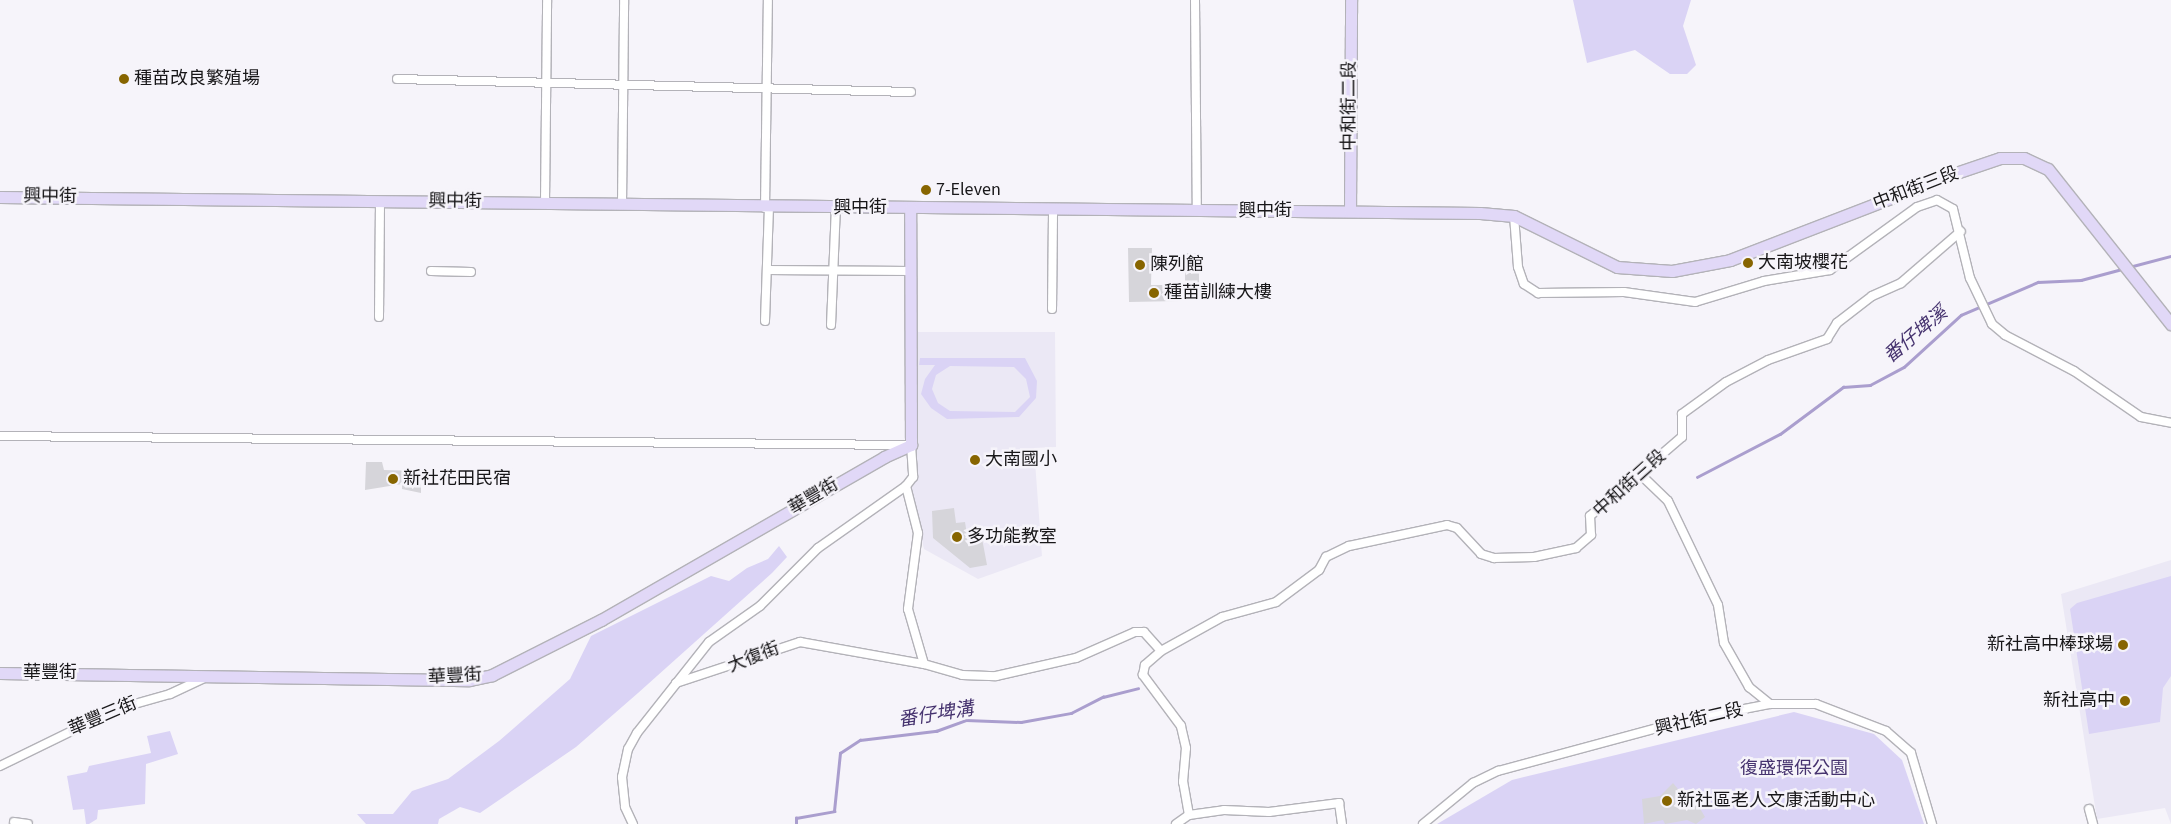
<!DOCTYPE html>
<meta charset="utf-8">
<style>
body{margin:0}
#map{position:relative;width:2171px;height:824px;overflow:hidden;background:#f6f4fa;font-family:"Source Sans 3","Noto Sans TC",sans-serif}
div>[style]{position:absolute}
.built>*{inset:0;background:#ebe8f5}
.green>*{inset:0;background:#dad3f5}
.stream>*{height:2.5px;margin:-1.25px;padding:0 1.25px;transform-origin:1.25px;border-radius:1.25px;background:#aa9ece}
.building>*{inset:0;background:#d6d5da}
.roads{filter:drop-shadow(1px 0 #b3b2b8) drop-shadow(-1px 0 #b3b2b8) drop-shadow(0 1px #b3b2b8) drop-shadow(0 -1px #b3b2b8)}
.street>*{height:8px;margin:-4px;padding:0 4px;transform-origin:4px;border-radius:4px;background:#fff}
.secondary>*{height:11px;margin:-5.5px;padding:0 5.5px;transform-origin:5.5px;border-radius:5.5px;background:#e1d8f7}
.dots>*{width:14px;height:14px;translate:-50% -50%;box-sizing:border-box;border:2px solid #f6f4fa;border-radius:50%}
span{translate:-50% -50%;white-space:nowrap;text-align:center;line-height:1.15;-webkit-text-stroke:5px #f6f4fa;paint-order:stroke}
.poi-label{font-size:18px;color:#181719}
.left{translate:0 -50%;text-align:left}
.right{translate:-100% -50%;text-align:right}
.street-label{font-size:18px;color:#181719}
.park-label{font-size:18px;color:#46336f}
.water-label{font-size:19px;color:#46336f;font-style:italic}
</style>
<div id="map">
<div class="built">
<i style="clip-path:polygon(915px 332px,1055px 332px,1056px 447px,1034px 448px,1042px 556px,978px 579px,924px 549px,910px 487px)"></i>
<i style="clip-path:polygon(2171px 560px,2171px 824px,2165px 808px,2097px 819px,2061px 594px)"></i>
</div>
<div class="green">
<i style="clip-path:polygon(1573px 0,1691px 0,1683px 26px,1696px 65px,1687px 74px,1670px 74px,1635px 50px,1587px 63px)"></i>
<i style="clip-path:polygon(evenodd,920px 358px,1025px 358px,1037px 381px,1036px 398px,1019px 417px,947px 419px,931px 408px,921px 394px,925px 379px,935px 365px,919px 365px,920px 358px,950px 366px,1014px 367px,1026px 379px,1030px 397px,1015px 412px,950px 411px,938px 403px,932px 389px,936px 375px,950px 366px)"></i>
<i style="clip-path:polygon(779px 546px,787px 557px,772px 573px,638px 693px,576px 747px,480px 813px,460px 807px,439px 819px,438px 824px,366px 824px,357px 814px,393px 814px,412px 791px,448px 779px,499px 741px,570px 679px,591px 636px,711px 576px,729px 581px,747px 568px,768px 559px)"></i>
<i style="clip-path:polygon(2171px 576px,2171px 676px,2163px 688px,2160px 722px,2089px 734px,2070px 609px,2077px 603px)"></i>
<i style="clip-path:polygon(1794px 712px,1874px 734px,1902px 760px,1924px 824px,1437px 824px,1512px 780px)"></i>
<i style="clip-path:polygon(170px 731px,178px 754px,146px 764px,145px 804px,98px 810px,97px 819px,89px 824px,86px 824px,84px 809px,73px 810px,67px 776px,87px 772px,89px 766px,151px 753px,147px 736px)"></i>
</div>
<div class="stream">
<i style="left:2129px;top:267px;width:43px;rotate:-14.7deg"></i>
<i style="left:1697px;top:477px;width:93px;rotate:-27.4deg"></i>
<i style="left:1780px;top:434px;width:79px;rotate:-36.7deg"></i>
<i style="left:1843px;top:387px;width:27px;rotate:-4deg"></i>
<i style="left:1870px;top:385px;width:38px;rotate:-28deg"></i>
<i style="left:1904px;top:367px;width:77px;rotate:-42.4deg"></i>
<i style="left:1961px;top:315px;width:84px;rotate:-23.2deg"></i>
<i style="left:2038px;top:282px;width:43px;rotate:-2.7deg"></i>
<i style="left:2081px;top:280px;width:42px;rotate:-15deg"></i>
<i style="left:796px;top:824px;width:6px;rotate:-90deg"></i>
<i style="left:796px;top:818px;width:39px;rotate:-10deg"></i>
<i style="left:834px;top:811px;width:58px;rotate:-84.1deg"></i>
<i style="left:840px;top:753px;width:24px;rotate:-33deg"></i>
<i style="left:860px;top:740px;width:77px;rotate:-6.8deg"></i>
<i style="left:936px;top:731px;width:32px;rotate:-20deg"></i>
<i style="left:966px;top:720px;width:55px;rotate:2.1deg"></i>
<i style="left:1021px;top:722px;width:51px;rotate:-10.2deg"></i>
<i style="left:1071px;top:713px;width:36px;rotate:-27deg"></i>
<i style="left:1103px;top:697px;width:36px;rotate:-14deg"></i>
</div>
<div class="building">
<i style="clip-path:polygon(1128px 248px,1152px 248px,1151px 285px,1179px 285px,1180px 301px,1129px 302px)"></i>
<i style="clip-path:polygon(1185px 253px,1199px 253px,1199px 285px,1185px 285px)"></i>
<i style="clip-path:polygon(366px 462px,382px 462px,384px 470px,421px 471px,421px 493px,402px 489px,402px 484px,365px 490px)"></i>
<i style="clip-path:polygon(954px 508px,956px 523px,965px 522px,967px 535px,981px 533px,987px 565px,970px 568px,933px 538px,932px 511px)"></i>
<i style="clip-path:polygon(1673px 783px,1682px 794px,1692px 792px,1693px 804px,1698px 805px,1705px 817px,1696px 824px,1687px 820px,1665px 824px,1663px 820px,1644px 824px,1642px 799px,1660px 796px)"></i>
</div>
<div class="roads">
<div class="street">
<i style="left:1195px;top:0;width:211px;rotate:89.5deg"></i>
<i style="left:397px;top:79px;width:514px;rotate:1.45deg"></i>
<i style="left:545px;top:203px;width:203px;rotate:-89.4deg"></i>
<i style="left:622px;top:205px;width:205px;rotate:-89.4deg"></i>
<i style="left:765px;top:208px;width:208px;rotate:-89.2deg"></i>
<i style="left:1514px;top:216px;width:51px;rotate:85.5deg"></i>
<i style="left:1518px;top:267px;width:18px;rotate:71deg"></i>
<i style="left:1524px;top:284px;width:17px;rotate:33deg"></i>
<i style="left:1538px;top:293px;width:86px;rotate:-0.7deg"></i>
<i style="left:1624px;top:292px;width:72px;rotate:8deg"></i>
<i style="left:1695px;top:302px;width:72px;rotate:-16.9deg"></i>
<i style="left:1764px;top:281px;width:67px;rotate:-9.5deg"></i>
<i style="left:1830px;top:270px;width:107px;rotate:-35.9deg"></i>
<i style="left:1917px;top:207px;width:21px;rotate:-19deg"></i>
<i style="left:1937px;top:200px;width:18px;rotate:29deg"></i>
<i style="left:1953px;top:209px;width:71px;rotate:76.2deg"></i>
<i style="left:1970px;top:278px;width:51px;rotate:64.4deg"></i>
<i style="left:1992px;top:324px;width:17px;rotate:40deg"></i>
<i style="left:2005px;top:335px;width:78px;rotate:27.6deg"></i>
<i style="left:2074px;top:371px;width:81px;rotate:34.5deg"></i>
<i style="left:2141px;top:417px;width:31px;rotate:11deg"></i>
<i style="left:767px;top:270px;width:143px;rotate:0.4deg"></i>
<i style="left:431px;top:271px;width:40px;rotate:1.4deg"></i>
<i style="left:1052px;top:309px;width:98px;rotate:-89.4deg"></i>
<i style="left:379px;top:317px;width:116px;rotate:-89.5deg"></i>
<i style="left:765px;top:321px;width:113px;rotate:-88deg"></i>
<i style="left:831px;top:325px;width:117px;rotate:-87.6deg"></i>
<i style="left:0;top:436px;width:911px;rotate:0.57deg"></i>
<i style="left:911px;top:445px;width:32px;rotate:86deg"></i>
<i style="left:913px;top:477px;width:11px;rotate:128deg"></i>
<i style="left:906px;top:486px;width:108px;rotate:144.8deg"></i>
<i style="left:818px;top:548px;width:82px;rotate:135deg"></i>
<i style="left:760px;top:606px;width:62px;rotate:144.8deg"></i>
<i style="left:709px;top:642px;width:116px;rotate:128.4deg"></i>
<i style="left:637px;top:733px;width:18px;rotate:119deg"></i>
<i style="left:628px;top:749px;width:29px;rotate:102deg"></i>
<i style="left:622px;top:777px;width:30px;rotate:84deg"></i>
<i style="left:625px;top:807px;width:19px;rotate:65deg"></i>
<i style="left:1641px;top:475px;width:37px;rotate:44deg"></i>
<i style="left:1668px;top:501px;width:115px;rotate:64.3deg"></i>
<i style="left:1718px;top:605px;width:38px;rotate:81deg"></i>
<i style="left:1724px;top:643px;width:51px;rotate:60.4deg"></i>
<i style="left:1749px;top:687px;width:27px;rotate:39deg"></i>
<i style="left:906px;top:486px;width:49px;rotate:75.7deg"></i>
<i style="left:918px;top:533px;width:77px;rotate:97.5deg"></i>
<i style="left:908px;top:609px;width:57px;rotate:73.8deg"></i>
<i style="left:676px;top:683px;width:131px;rotate:-18.3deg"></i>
<i style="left:800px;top:642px;width:126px;rotate:10.1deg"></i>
<i style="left:924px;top:664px;width:40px;rotate:16deg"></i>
<i style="left:962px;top:675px;width:34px;rotate:2deg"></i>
<i style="left:996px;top:676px;width:82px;rotate:-12.7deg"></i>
<i style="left:1076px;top:658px;width:64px;rotate:-23.8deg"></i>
<i style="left:1135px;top:632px;width:9px"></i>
<i style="left:1144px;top:632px;width:25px;rotate:48deg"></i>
<i style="left:0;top:766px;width:130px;rotate:-26deg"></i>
<i style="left:117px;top:709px;width:55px;rotate:-15.8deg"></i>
<i style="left:170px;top:694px;width:40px;rotate:-25deg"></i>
<i style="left:2089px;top:809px;width:16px;rotate:75deg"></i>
<i style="left:1189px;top:815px;width:34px;rotate:-100deg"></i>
<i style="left:1183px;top:782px;width:34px;rotate:-85deg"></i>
<i style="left:1186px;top:748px;width:23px;rotate:-103deg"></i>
<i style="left:1181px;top:726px;width:64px;rotate:-126.7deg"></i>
<i style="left:1143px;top:675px;width:10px;rotate:-79deg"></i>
<i style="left:1145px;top:665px;width:21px;rotate:-41deg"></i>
<i style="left:1161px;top:651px;width:70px;rotate:-29.1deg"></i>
<i style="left:1222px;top:617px;width:56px;rotate:-15.5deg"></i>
<i style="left:1276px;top:602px;width:54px;rotate:-36.7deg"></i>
<i style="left:1319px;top:570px;width:15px;rotate:-62deg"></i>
<i style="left:1326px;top:557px;width:25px;rotate:-26deg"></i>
<i style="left:1349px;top:546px;width:100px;rotate:-12.1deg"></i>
<i style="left:1447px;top:525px;width:10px;rotate:17deg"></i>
<i style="left:1457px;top:528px;width:35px;rotate:47deg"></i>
<i style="left:1481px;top:554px;width:14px;rotate:17deg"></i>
<i style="left:1494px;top:558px;width:40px;rotate:-1.4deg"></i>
<i style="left:1534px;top:557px;width:43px;rotate:-12.1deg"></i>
<i style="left:1576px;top:548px;width:20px;rotate:-41deg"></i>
<i style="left:1591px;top:535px;width:19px;rotate:-93deg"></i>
<i style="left:1590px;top:516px;width:121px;rotate:-40.7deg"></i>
<i style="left:1682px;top:437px;width:23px;rotate:-90deg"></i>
<i style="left:1682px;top:414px;width:54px;rotate:-36deg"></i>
<i style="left:1726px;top:382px;width:47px;rotate:-27.6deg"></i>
<i style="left:1768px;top:360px;width:63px;rotate:-19.6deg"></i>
<i style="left:1827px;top:339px;width:19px;rotate:-58deg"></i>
<i style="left:1837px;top:323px;width:44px;rotate:-37.6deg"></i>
<i style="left:1872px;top:296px;width:32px;rotate:-24deg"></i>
<i style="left:1901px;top:283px;width:79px;rotate:-40.9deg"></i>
<i style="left:14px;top:822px;width:14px;rotate:8deg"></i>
<i style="left:1176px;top:824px;width:16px;rotate:-35deg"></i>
<i style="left:1189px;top:815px;width:35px;rotate:-8deg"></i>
<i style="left:1224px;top:810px;width:45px;rotate:2.5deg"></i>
<i style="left:1269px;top:812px;width:71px;rotate:-7.3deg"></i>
<i style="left:1339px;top:803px;width:21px;rotate:82deg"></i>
<i style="left:1423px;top:824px;width:65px;rotate:-39.4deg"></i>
<i style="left:1473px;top:783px;width:28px;rotate:-26deg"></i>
<i style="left:1498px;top:771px;width:196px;rotate:-15.1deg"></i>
<i style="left:1687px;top:720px;width:85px;rotate:-10.9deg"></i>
<i style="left:1770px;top:704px;width:46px"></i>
<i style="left:1816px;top:704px;width:75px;rotate:21.1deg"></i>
<i style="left:1886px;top:731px;width:33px;rotate:41deg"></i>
<i style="left:1911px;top:753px;width:74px;rotate:73.5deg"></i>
</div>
<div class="secondary">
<i style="left:0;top:197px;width:1480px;rotate:0.62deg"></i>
<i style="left:1480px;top:213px;width:34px;rotate:5deg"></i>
<i style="left:1514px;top:216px;width:115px;rotate:26.3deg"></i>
<i style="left:1617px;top:267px;width:55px;rotate:4.2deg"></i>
<i style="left:1672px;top:271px;width:59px;rotate:-10.7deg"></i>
<i style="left:1730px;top:260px;width:236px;rotate:-21.1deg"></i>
<i style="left:1950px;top:175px;width:53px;rotate:-18.8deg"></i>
<i style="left:2000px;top:158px;width:24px"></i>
<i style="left:2024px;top:158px;width:26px;rotate:25deg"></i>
<i style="left:2048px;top:169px;width:198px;rotate:51.6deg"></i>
<i style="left:1350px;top:211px;width:211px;rotate:-89.7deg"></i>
<i style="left:0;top:673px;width:469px;rotate:0.9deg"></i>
<i style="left:469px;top:680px;width:24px;rotate:-12deg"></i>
<i style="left:492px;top:675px;width:122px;rotate:-26.8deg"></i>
<i style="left:601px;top:620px;width:327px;rotate:-29.9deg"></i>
<i style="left:884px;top:457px;width:30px;rotate:-24deg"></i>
<i style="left:911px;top:445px;width:237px;rotate:-90.2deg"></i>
</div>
</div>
<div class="dots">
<i style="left:124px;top:79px;background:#876500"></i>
<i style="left:926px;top:190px;background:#876500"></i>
<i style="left:1748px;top:263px;background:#876500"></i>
<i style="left:1140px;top:265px;background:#876500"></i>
<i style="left:1154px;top:293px;background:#876500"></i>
<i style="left:975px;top:460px;background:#876500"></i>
<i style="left:393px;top:479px;background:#876500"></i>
<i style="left:957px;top:537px;background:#876500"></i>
<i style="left:2123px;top:645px;background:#876500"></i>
<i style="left:2125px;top:701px;background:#876500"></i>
<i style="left:1667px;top:801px;background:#876500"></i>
</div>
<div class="poi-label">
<span class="left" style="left:134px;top:79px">種苗改良繁殖場</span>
<span class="left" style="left:936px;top:190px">7-Eleven</span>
<span class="left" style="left:1758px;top:263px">大南坡櫻花</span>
<span class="left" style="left:1150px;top:265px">陳列館</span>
<span class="left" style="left:1164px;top:293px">種苗訓練大樓</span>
<span class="left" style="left:985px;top:460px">大南國小</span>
<span class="left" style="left:403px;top:479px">新社花田民宿</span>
<span class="left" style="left:967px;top:537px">多功能教室</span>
<span class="right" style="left:2113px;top:645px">新社高中棒球場</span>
<span class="right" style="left:2115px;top:701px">新社高中</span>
<span class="left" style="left:1677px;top:801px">新社區老人文康活動中心</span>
</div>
<div class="street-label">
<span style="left:1350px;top:106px;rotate:-90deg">中和街二段</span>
<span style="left:1916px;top:189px;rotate:-21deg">中和街三段</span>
<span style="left:50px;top:197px;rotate:1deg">興中街</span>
<span style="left:455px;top:202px;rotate:1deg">興中街</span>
<span style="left:860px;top:208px">興中街</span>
<span style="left:1265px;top:211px">興中街</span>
<span style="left:1630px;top:484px;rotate:-42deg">中和街三段</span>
<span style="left:814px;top:497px;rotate:-30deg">華豐街</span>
<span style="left:754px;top:658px;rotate:-21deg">大復街</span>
<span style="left:50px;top:673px">華豐街</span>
<span style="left:455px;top:677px;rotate:-3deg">華豐街</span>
<span style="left:103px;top:717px;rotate:-23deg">華豐三街</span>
<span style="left:1699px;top:720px;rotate:-13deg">興社街二段</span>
</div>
<div class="park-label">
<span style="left:1794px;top:769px">復盛環保公園</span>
</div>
<div class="water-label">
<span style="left:1916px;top:335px;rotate:-40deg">番仔埤溪</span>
<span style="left:936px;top:715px;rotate:-9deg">番仔埤溝</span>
</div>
</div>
